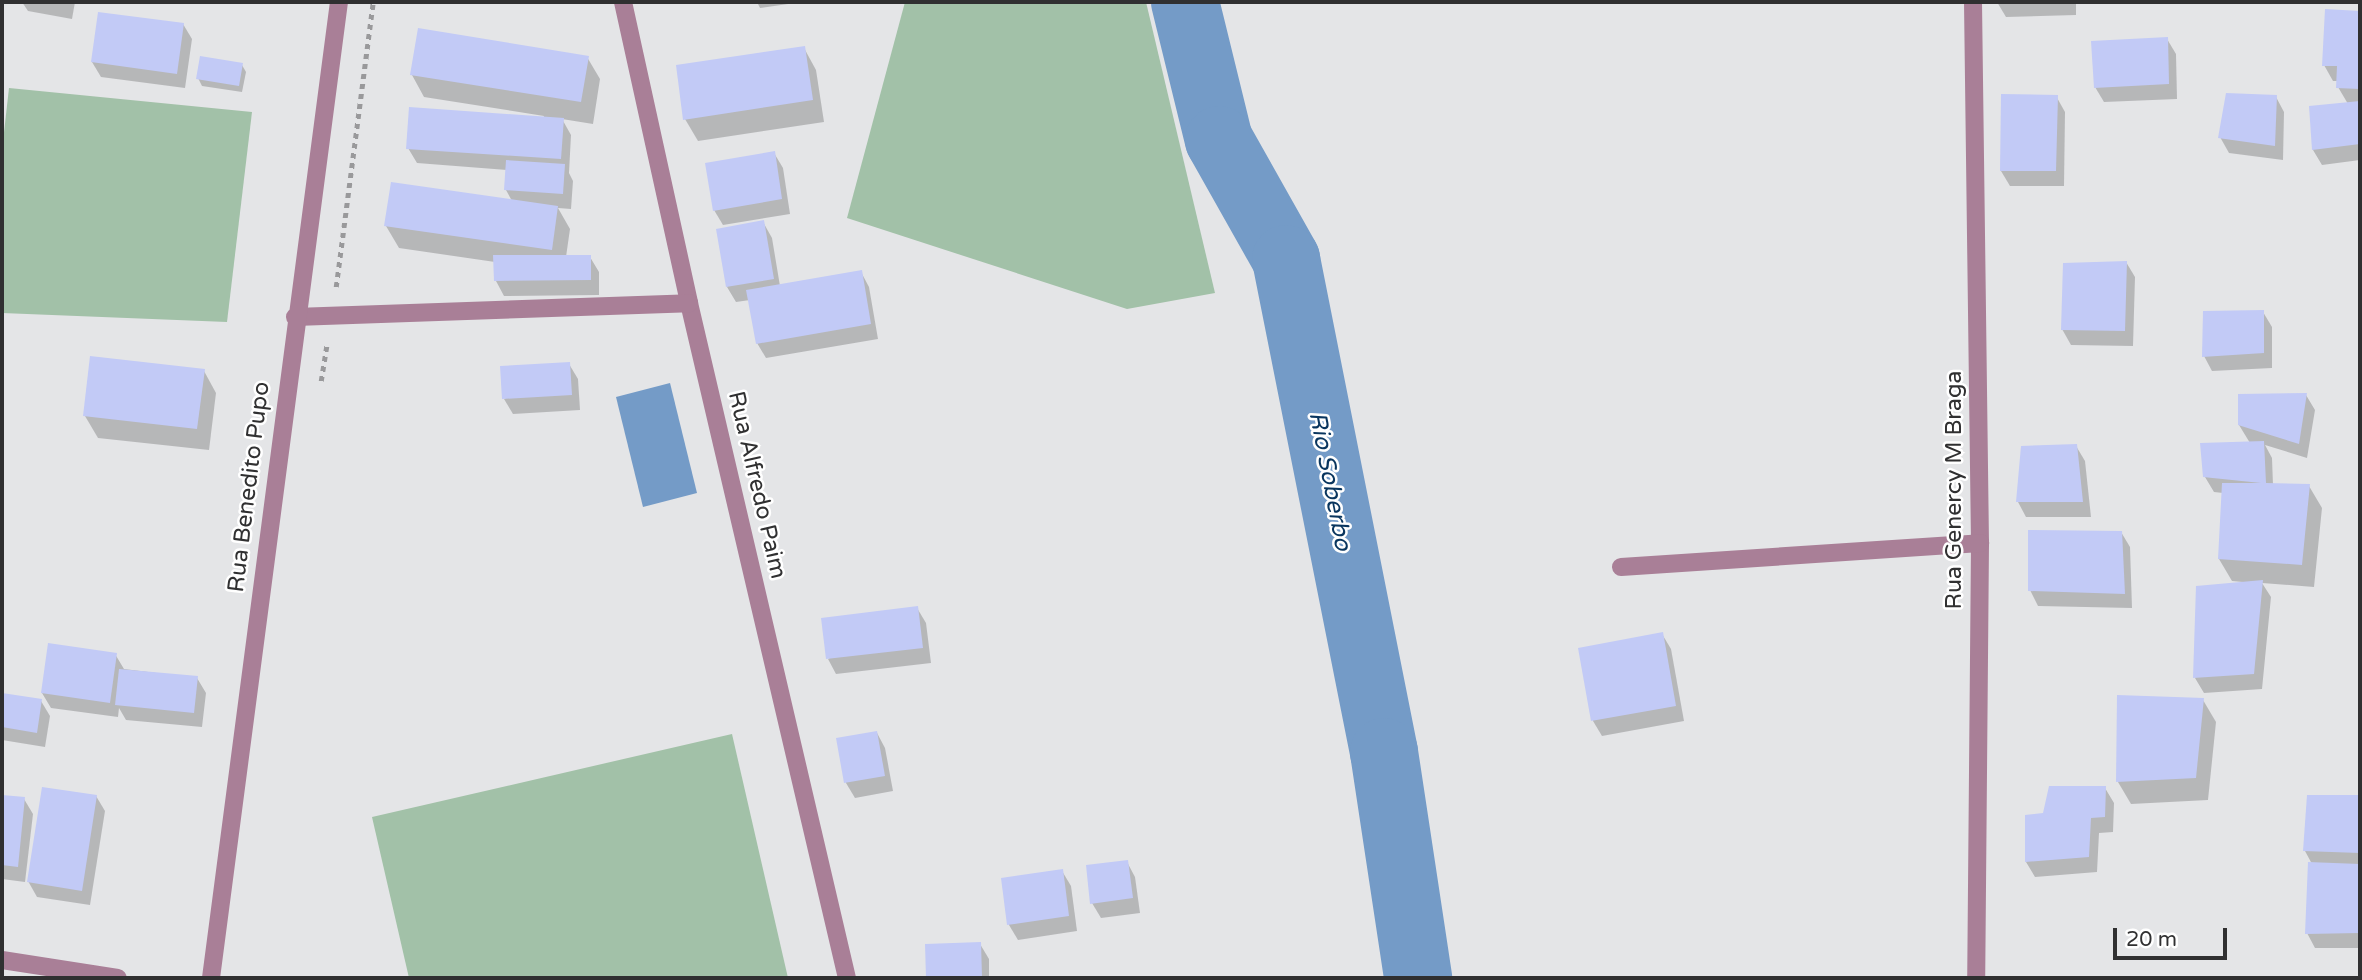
<!DOCTYPE html>
<style>
body{margin:0}
#map{position:relative;width:2362px;height:980px;overflow:hidden;background:#e4e5e7;font-family:"Varela Round",sans-serif}
div>[style]{position:absolute}
.green>*{inset:0;background:#a2c1a8}
.water>*{inset:0;background:#749bc7}
.shadow>*{inset:0;background:#0003}
.river>*{height:68px;margin:-34px;padding:0 34px;transform-origin:34px;border-radius:34px;background:#749bc7}
.building>*{inset:0;background:#c2caf6}
.path>*{height:4.5px;margin-top:-2.25px;transform-origin:0;background:repeating-linear-gradient(90deg,#99999b 0 5px,transparent 0 10px)}
.minor>*{height:18px;margin:-9px;padding:0 9px;transform-origin:9px;border-radius:9px;background:#a97f97}
span{translate:-50% -50%;white-space:nowrap;text-align:center;line-height:1.15;-webkit-text-stroke:5px #fff;paint-order:stroke}
.street-label{font-size:23px;color:#303031}
.water-label{font-size:24px;color:#09355e;font-style:italic}
.frame{position:absolute;inset:0;border:4px solid #303031;pointer-events:none}
.scale{position:absolute;left:2113px;top:928px;width:114px;height:32px;box-sizing:border-box;border:4px solid #303031;border-top:0;padding-left:9px;font-size:21px;line-height:24px;white-space:nowrap;color:#303031;-webkit-text-stroke:5px #fff;paint-order:stroke}
</style>
<div id="map">
<div class="green">
<i style="clip-path:polygon(905px 2px,1146px 2px,1215px 293px,1127px 309px,847px 218px)"></i>
<i style="clip-path:polygon(9px 88px,252px 112px,227px 322px,2px 313px,2px 150px)"></i>
<i style="clip-path:polygon(732px 734px,788px 978px,409px 978px,372px 817px)"></i>
</div>
<div class="water">
<i style="clip-path:polygon(670px 383px,697px 493px,643px 507px,616px 397px)"></i>
</div>
<div class="shadow">
<i style="clip-path:polygon(22px 2px,75px 2px,72px 19px,28px 11px)"></i>
<i style="clip-path:polygon(757px 2px,802px 2px,760px 8px)"></i>
<i style="clip-path:polygon(1997px 2px,2076px 2px,2076px 15px,2006px 17px)"></i>
<i style="clip-path:polygon(2327px 11px,2360px 12px,2360px 160px,2322px 165px,2313px 150px,2310px 108px,2348px 104px,2338px 87px,2338px 81px,2333px 81px,2324px 65px)"></i>
<i style="clip-path:polygon(183px 24px,192px 39px,185px 88px,101px 77px,92px 62px)"></i>
<i style="clip-path:polygon(2167px 39px,2176px 54px,2177px 99px,2104px 102px,2095px 87px)"></i>
<i style="clip-path:polygon(804px 48px,816px 70px,824px 122px,698px 141px,685px 119px)"></i>
<i style="clip-path:polygon(587px 57px,600px 79px,593px 124px,562px 119px,571px 135px,569px 173px,573px 181px,571px 209px,558px 208px,570px 229px,566px 257px,590px 257px,599px 272px,599px 295px,504px 296px,496px 281px,495px 262px,399px 248px,386px 226px,512px 201px,506px 190px,507px 170px,417px 163px,408px 148px,543px 119px,544px 116px,424px 97px,412px 75px)"></i>
<i style="clip-path:polygon(242px 65px,246px 72px,242px 92px,202px 86px,198px 78px)"></i>
<i style="clip-path:polygon(2056px 96px,2065px 112px,2064px 186px,2010px 186px,2001px 171px)"></i>
<i style="clip-path:polygon(2276px 97px,2284px 112px,2283px 160px,2229px 153px,2220px 137px)"></i>
<i style="clip-path:polygon(774px 153px,783px 168px,790px 214px,723px 225px,714px 210px)"></i>
<i style="clip-path:polygon(763px 222px,772px 238px,780px 286px,861px 272px,869px 287px,878px 339px,766px 358px,757px 343px,750px 300px,736px 302px,727px 287px)"></i>
<i style="clip-path:polygon(2126px 262px,2135px 277px,2133px 346px,2071px 345px,2062px 329px)"></i>
<i style="clip-path:polygon(2263px 312px,2272px 327px,2272px 368px,2212px 371px,2204px 356px)"></i>
<i style="clip-path:polygon(569px 364px,578px 379px,580px 410px,513px 414px,504px 399px)"></i>
<i style="clip-path:polygon(204px 371px,216px 393px,209px 450px,98px 438px,85px 416px)"></i>
<i style="clip-path:polygon(2306px 395px,2315px 410px,2307px 458px,2265px 445px,2272px 458px,2273px 485px,2309px 486px,2322px 508px,2314px 587px,2262px 583px,2271px 597px,2262px 689px,2204px 693px,2195px 678px,2243px 582px,2232px 581px,2219px 559px,2223px 493px,2214px 492px,2205px 477px,2250px 443px,2239px 425px)"></i>
<i style="clip-path:polygon(2076px 446px,2085px 461px,2091px 517px,2026px 517px,2018px 502px)"></i>
<i style="clip-path:polygon(2121px 532px,2130px 547px,2132px 608px,2038px 606px,2030px 590px)"></i>
<i style="clip-path:polygon(917px 608px,926px 623px,931px 663px,836px 674px,828px 659px)"></i>
<i style="clip-path:polygon(1662px 634px,1671px 649px,1684px 721px,1602px 736px,1593px 721px,1580px 649px)"></i>
<i style="clip-path:polygon(115px 654px,124px 669px,197px 678px,206px 693px,202px 727px,126px 720px,119px 708px,118px 717px,51px 708px,42px 693px)"></i>
<i style="clip-path:polygon(2px 695px,41px 701px,50px 716px,45px 747px,2px 740px)"></i>
<i style="clip-path:polygon(2119px 697px,2203px 700px,2216px 722px,2208px 800px,2131px 804px,2118px 782px)"></i>
<i style="clip-path:polygon(877px 733px,885px 748px,893px 791px,855px 798px,846px 783px,838px 740px)"></i>
<i style="clip-path:polygon(2105px 788px,2114px 803px,2113px 832px,2099px 833px,2097px 872px,2035px 877px,2026px 862px,2044px 814px)"></i>
<i style="clip-path:polygon(96px 796px,105px 811px,90px 905px,37px 897px,28px 881px)"></i>
<i style="clip-path:polygon(2px 797px,24px 799px,33px 814px,25px 882px,2px 879px)"></i>
<i style="clip-path:polygon(2309px 797px,2360px 797px,2360px 948px,2315px 948px,2307px 933px,2312px 864px,2305px 851px)"></i>
<i style="clip-path:polygon(1127px 862px,1135px 877px,1140px 913px,1101px 918px,1092px 903px)"></i>
<i style="clip-path:polygon(1062px 871px,1071px 886px,1077px 931px,1018px 940px,1009px 925px,1003px 879px)"></i>
<i style="clip-path:polygon(980px 944px,989px 959px,989px 978px,928px 978px,926px 946px)"></i>
</div>
<div class="river">
<i style="left:1185px;top:2px;width:142px;rotate:76.2deg"></i>
<i style="left:1219px;top:140px;width:137px;rotate:60.6deg"></i>
<i style="left:1286px;top:259px;width:503px;rotate:78.76deg"></i>
<i style="left:1384px;top:752px;width:229px;rotate:81.4deg"></i>
</div>
<div class="building">
<i style="clip-path:polygon(2325px 9px,2360px 11px,2360px 89px,2336px 88px,2337px 66px,2322px 66px)"></i>
<i style="clip-path:polygon(98px 12px,184px 23px,177px 74px,91px 62px)"></i>
<i style="clip-path:polygon(418px 28px,589px 56px,581px 102px,410px 75px)"></i>
<i style="clip-path:polygon(2168px 37px,2169px 84px,2094px 88px,2091px 41px)"></i>
<i style="clip-path:polygon(805px 46px,813px 100px,683px 120px,676px 65px)"></i>
<i style="clip-path:polygon(200px 56px,243px 63px,239px 86px,196px 79px)"></i>
<i style="clip-path:polygon(2226px 93px,2277px 95px,2275px 146px,2218px 138px)"></i>
<i style="clip-path:polygon(2001px 94px,2058px 95px,2056px 171px,2000px 171px)"></i>
<i style="clip-path:polygon(2360px 101px,2360px 144px,2312px 150px,2309px 106px)"></i>
<i style="clip-path:polygon(409px 107px,564px 118px,561px 159px,406px 149px)"></i>
<i style="clip-path:polygon(775px 151px,782px 199px,713px 211px,705px 163px)"></i>
<i style="clip-path:polygon(506px 160px,565px 164px,563px 194px,504px 190px)"></i>
<i style="clip-path:polygon(391px 182px,558px 206px,552px 250px,384px 226px)"></i>
<i style="clip-path:polygon(764px 220px,774px 279px,726px 287px,716px 229px)"></i>
<i style="clip-path:polygon(493px 255px,591px 255px,591px 280px,494px 281px)"></i>
<i style="clip-path:polygon(2127px 261px,2125px 331px,2061px 330px,2063px 263px)"></i>
<i style="clip-path:polygon(862px 270px,871px 324px,756px 344px,746px 290px)"></i>
<i style="clip-path:polygon(2264px 310px,2264px 353px,2202px 357px,2203px 311px)"></i>
<i style="clip-path:polygon(90px 356px,205px 369px,197px 429px,83px 416px)"></i>
<i style="clip-path:polygon(570px 362px,572px 395px,502px 399px,500px 366px)"></i>
<i style="clip-path:polygon(2307px 393px,2299px 444px,2238px 425px,2238px 394px)"></i>
<i style="clip-path:polygon(2264px 441px,2266px 483px,2310px 484px,2302px 565px,2218px 559px,2222px 483px,2261px 483px,2203px 477px,2200px 443px)"></i>
<i style="clip-path:polygon(2077px 444px,2083px 502px,2016px 502px,2021px 446px)"></i>
<i style="clip-path:polygon(2028px 530px,2122px 531px,2125px 594px,2028px 591px)"></i>
<i style="clip-path:polygon(2263px 580px,2254px 674px,2193px 678px,2196px 586px)"></i>
<i style="clip-path:polygon(918px 606px,923px 648px,826px 659px,821px 618px)"></i>
<i style="clip-path:polygon(1663px 632px,1676px 706px,1591px 721px,1578px 648px)"></i>
<i style="clip-path:polygon(48px 643px,117px 653px,110px 703px,41px 693px)"></i>
<i style="clip-path:polygon(119px 669px,198px 676px,194px 713px,115px 705px)"></i>
<i style="clip-path:polygon(2px 693px,42px 699px,37px 733px,2px 727px)"></i>
<i style="clip-path:polygon(2117px 695px,2204px 698px,2196px 778px,2116px 782px)"></i>
<i style="clip-path:polygon(877px 731px,885px 776px,844px 783px,836px 738px)"></i>
<i style="clip-path:polygon(2049px 786px,2106px 786px,2105px 817px,2091px 818px,2089px 857px,2025px 862px,2025px 815px,2043px 813px)"></i>
<i style="clip-path:polygon(42px 787px,97px 795px,82px 891px,27px 882px)"></i>
<i style="clip-path:polygon(2px 795px,25px 797px,18px 867px,2px 865px)"></i>
<i style="clip-path:polygon(2307px 795px,2360px 795px,2360px 853px,2303px 851px)"></i>
<i style="clip-path:polygon(1128px 860px,1133px 898px,1090px 904px,1086px 865px)"></i>
<i style="clip-path:polygon(2308px 862px,2360px 864px,2360px 933px,2305px 934px)"></i>
<i style="clip-path:polygon(1063px 869px,1069px 916px,1007px 925px,1001px 878px)"></i>
<i style="clip-path:polygon(981px 942px,982px 978px,926px 978px,925px 944px)"></i>
</div>
<div class="path">
<i style="left:336px;top:287px;width:287px;rotate:-82.6deg"></i>
<i style="left:321px;top:381px;width:37px;rotate:-81deg"></i>
</div>
<div class="minor">
<i style="left:623px;top:2px;width:308px;rotate:77.6deg"></i>
<i style="left:689px;top:303px;width:693px;rotate:76.83deg"></i>
<i style="left:1973px;top:2px;width:541px;rotate:89.26deg"></i>
<i style="left:1980px;top:543px;width:435px;rotate:90.5deg"></i>
<i style="left:295px;top:317px;width:394px;rotate:-2deg"></i>
<i style="left:1621px;top:567px;width:360px;rotate:-3.8deg"></i>
<i style="left:2px;top:960px;width:117px;rotate:8.8deg"></i>
<i style="left:211px;top:978px;width:984px;rotate:-82.53deg"></i>
</div>
<div class="street-label">
<span style="left:757px;top:485px;rotate:77deg">Rua Alfredo Paim</span>
<span style="left:249px;top:487px;rotate:-83deg">Rua Benedito Pupo</span>
<span style="left:1954px;top:490px;rotate:-90deg">Rua Genercy M Braga</span>
</div>
<div class="water-label">
<span style="left:1330px;top:481px;rotate:79deg">Rio Soberbo</span>
</div>
<div class="frame"></div>
<div class="scale">20 m</div>
</div>
